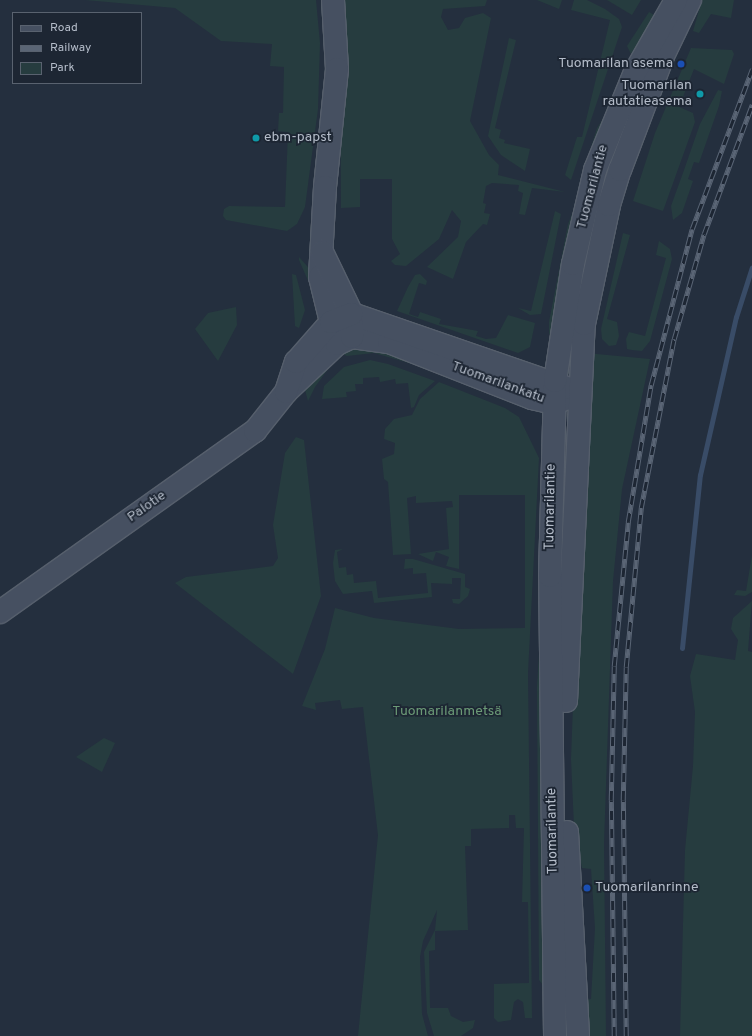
<!DOCTYPE html>
<meta charset="utf-8">
<style>
body{margin:0}
#map{position:relative;width:752px;height:1036px;overflow:hidden;background:#242f3e;font-family:Overpass,sans-serif}
div>[style]{position:absolute}
.green>*{inset:0;background:#263c3f}
.stream>*{height:5px;margin:-2.5px;padding:0 2.5px;transform-origin:2.5px;border-radius:2.5px;background:#394c67}
.roads{filter:drop-shadow(1px 0 #565f6c) drop-shadow(-1px 0 #565f6c) drop-shadow(0 1px #565f6c) drop-shadow(0 -1px #565f6c)}
.secondary>*{height:22px;margin:-11px;padding:0 11px;transform-origin:11px;border-radius:11px;background:#465061}
.rail>*{height:4.5px;margin-top:-2.25px;transform-origin:0;background:repeating-linear-gradient(90deg,#1d2633 0 9px,#5a6575 0 18px);box-sizing:border-box;border-block:1px solid #5a6575}
.dots>*{width:11px;height:11px;translate:-50% -50%;box-sizing:border-box;border:2px solid #1d2633;border-radius:50%}
span{translate:-50% -50%;white-space:nowrap;text-align:center;line-height:1.15;-webkit-text-stroke:3.5px #1d2633;paint-order:stroke}
.poi-label{font-size:14px;color:#b4bcc9}
.right{translate:-100% -50%;text-align:right}
.left{translate:0 -50%;text-align:left}
.street-label{font-size:14px;color:#b4bcc9}
.park-label{font-size:14px;color:#6b9a76}
.legend{position:absolute;left:12px;top:12px;width:130px;height:72px;box-sizing:border-box;background:#1d2633;border:1px solid #59626f;margin:0;padding:5px 7px;list-style:none;font-size:12px;color:#b4bcc9}
.legend li{display:flex;align-items:center;gap:8px;height:20px}
.legend b{width:20px;border:1px solid #59626f}
</style>
<div id="map">
<div class="green">
<i style="clip-path:polygon(85px 0,316px 0,320px 43px,318px 109px,305px 207px,297px 224px,287px 231px,226px 220px,223px 216px,224px 209px,229px 206px,285px 207px,288px 132px,278px 131px,279px 113px,283px 113px,284px 67px,270px 66px,272px 44px,221px 41px,175px 8px)"></i>
<i style="clip-path:polygon(340px 0,487px 0,485px 6px,443px 9px,441px 17px,448px 30px,459px 28px,465px 18px,483px 13px,491px 18px,470px 121px,489px 155px,499px 165px,498px 175px,565px 192px,532px 188px,525px 215px,519px 214px,523px 193px,518px 191px,519px 185px,492px 183px,486px 186px,483px 203px,486px 204px,484px 213px,490px 214px,487px 225px,483px 224px,466px 242px,453px 279px,427px 267px,458px 237px,461px 221px,452px 210px,439px 239px,406px 266px,395px 265px,391px 261px,400px 254px,392px 239px,392px 179px,360px 179px,360px 207px,341px 208px)"></i>
<i style="clip-path:polygon(537px 0,562px 0,559px 9px)"></i>
<i style="clip-path:polygon(574px 0,587px 0,605px 9px,619px 19px,622px 27px,571px 180px,565px 175px,577px 137px,582px 137px,610px 20px,571px 10px)"></i>
<i style="clip-path:polygon(607px 0,641px 0,632px 15px)"></i>
<i style="clip-path:polygon(702px 0,734px 0,731px 18px,711px 14px,699px 33px,693px 31px)"></i>
<i style="clip-path:polygon(649px 12px,656px 16px,631px 54px,627px 46px)"></i>
<i style="clip-path:polygon(509px 38px,516px 40px,495px 128px,501px 130px,499px 138px,505px 140px,504px 143px,530px 149px,525px 171px,501px 155px,488px 136px)"></i>
<i style="clip-path:polygon(691px 48px,732px 50px,734px 54px,724px 84px,694px 69px,679px 107px,693px 113px,695px 122px,663px 211px,633px 201px,655px 133px)"></i>
<i style="clip-path:polygon(718px 90px,722px 91px,719px 106px,699px 163px,694px 162px,688px 179px,693px 181px,682px 213px,673px 220px,671px 206px,684px 170px,700px 124px)"></i>
<i style="clip-path:polygon(605px 116px,602px 134px,580px 183px,597px 128px)"></i>
<i style="clip-path:polygon(574px 209px,576px 212px,555px 336px,549px 334px,549px 322px,568px 224px)"></i>
<i style="clip-path:polygon(555px 211px,561px 214px,541px 314px,530px 315px,518px 308px,531px 311px)"></i>
<i style="clip-path:polygon(623px 233px,630px 235px,607px 319px,617px 322px,619px 336px,616px 345px,609px 346px,602px 339px,601px 329px)"></i>
<i style="clip-path:polygon(659px 241px,670px 249px,672px 259px,650px 341px,642px 351px,632px 350px,627px 349px,626px 339px,629px 332px,645px 336px,666px 258px,656px 255px)"></i>
<i style="clip-path:polygon(299px 257px,315px 275px,313px 292px,299px 260px)"></i>
<i style="clip-path:polygon(292px 274px,296px 275px,305px 310px,299px 328px,295px 326px)"></i>
<i style="clip-path:polygon(420px 274px,427px 281px,426px 285px,419px 283px,409px 314px,418px 317px,420px 312px,441px 319px,439px 324px,478px 331px,476px 336px,486px 339px,496px 338px,508px 315px,535px 323px,530px 347px,518px 353px,397px 311px,408px 287px,415px 275px)"></i>
<i style="clip-path:polygon(236px 307px,237px 325px,218px 361px,195px 329px,208px 313px)"></i>
<i style="clip-path:polygon(365px 343px,417px 362px,416px 365px,374px 353px,347px 356px,339px 352px)"></i>
<i style="clip-path:polygon(586px 353px,650px 359px,622px 489px,613px 581px,604px 843px,606px 1036px,584px 1036px,583px 1000px,591px 999px,595px 928px,591px 869px,582px 868px,574px 827px,571px 759px)"></i>
<i style="clip-path:polygon(370px 360px,388px 364px,435px 381px,419px 395px,414px 407px,411px 408px,408px 383px,396px 384px,395px 379px,380px 382px,379px 377px,363px 378px,363px 384px,355px 384px,356px 391px,346px 392px,347px 397px,322px 399px,324px 386px,344px 367px)"></i>
<i style="clip-path:polygon(331px 365px,315px 387px,308px 401px,305px 390px,309px 380px)"></i>
<i style="clip-path:polygon(439px 382px,505px 408px,519px 417px,539px 458px,528px 673px,532px 1018px,525px 1018px,523px 1002px,518px 999px,514px 1002px,511px 1020px,498px 1022px,494px 1018px,494px 984px,529px 983px,528px 902px,522px 902px,524px 828px,516px 828px,515px 815px,509px 815px,509px 828px,471px 829px,471px 846px,465px 846px,468px 930px,435px 931px,435px 950px,429px 951px,430px 1008px,448px 1008px,451px 1016px,463px 1022px,475px 1020px,473px 1028px,461px 1036px,434px 1036px,427px 1013px,424px 952px,435px 930px,437px 910px,423px 941px,420px 957px,422px 1014px,428px 1036px,358px 1036px,378px 835px,363px 707px,342px 709px,340px 700px,315px 703px,316px 710px,302px 706px,325px 649px,335px 608px,374px 618px,459px 629px,525px 628px,525px 495px,459px 495px,459px 569px,446px 566px,449px 557px,436px 552px,433px 561px,418px 554px,449px 549px,446px 508px,453px 507px,452px 501px,416px 503px,416px 496px,407px 498px,411px 554px,393px 555px,388px 482px,384px 479px,382px 459px,394px 454px,395px 443px,384px 439px,385px 429px,394px 419px,412px 415px,420px 399px)"></i>
<i style="clip-path:polygon(296px 437px,304px 440px,321px 596px,293px 674px,175px 583px,186px 577px,273px 566px,278px 558px,273px 525px,285px 453px)"></i>
<i style="clip-path:polygon(343px 549px,337px 552px,339px 568px,346px 567px,347px 575px,353px 574px,354px 583px,376px 581px,378px 598px,428px 593px,426px 573px,413px 574px,413px 568px,404px 569px,405px 559px,413px 559px,465px 574px,465px 587px,470px 589px,468px 596px,459px 604px,453px 603px,452px 599px,460px 599px,461px 578px,452px 578px,452px 584px,431px 583px,432px 597px,374px 603px,372px 591px,343px 594px,335px 581px,333px 563px,335px 550px)"></i>
<i style="clip-path:polygon(752px 555px,752px 592px,745px 596px,734px 595px,737px 590px,746px 591px)"></i>
<i style="clip-path:polygon(752px 601px,748px 651px,752px 652px,752px 1036px,680px 1036px,685px 850px,693px 766px,695px 712px,690px 676px,696px 654px,735px 660px,738px 640px,731px 629px,733px 618px)"></i>
<i style="clip-path:polygon(542px 603px,547px 990px,539px 980px,537px 687px)"></i>
<i style="clip-path:polygon(104px 738px,115px 743px,102px 772px,76px 757px)"></i>
</div>
<div class="stream">
<i style="left:682px;top:648px;width:174px;rotate:-84.1deg"></i>
<i style="left:700px;top:475px;width:162px;rotate:-77.2deg"></i>
<i style="left:736px;top:317px;width:52px;rotate:-72.3deg"></i>
</div>
<div class="roads">
<div class="secondary">
<i style="left:333px;top:0;width:69px;rotate:86.7deg"></i>
<i style="left:337px;top:69px;width:119px;rotate:95.8deg"></i>
<i style="left:325px;top:187px;width:90px;rotate:93.2deg"></i>
<i style="left:320px;top:277px;width:46px;rotate:76.3deg"></i>
<i style="left:331px;top:322px;width:26px;rotate:36deg"></i>
<i style="left:352px;top:337px;width:37px;rotate:8deg"></i>
<i style="left:389px;top:342px;width:154px;rotate:21.4deg"></i>
<i style="left:532px;top:398px;width:22px;rotate:13deg"></i>
<i style="left:553px;top:403px;width:16px;rotate:-18deg"></i>
<i style="left:322px;top:252px;width:69px;rotate:64.2deg"></i>
<i style="left:352px;top:314px;width:227px;rotate:19deg"></i>
<i style="left:287px;top:391px;width:69px;rotate:-43.2deg"></i>
<i style="left:337px;top:344px;width:17px;rotate:-25deg"></i>
<i style="left:352px;top:337px;width:12px;rotate:-90deg"></i>
<i style="left:0;top:612px;width:313px;rotate:-35.4deg"></i>
<i style="left:255px;top:431px;width:50px;rotate:-51.5deg"></i>
<i style="left:286px;top:392px;width:32px;rotate:-72deg"></i>
<i style="left:296px;top:362px;width:53px;rotate:-48.8deg"></i>
<i style="left:331px;top:322px;width:22px;rotate:-21deg"></i>
<i style="left:566px;top:701px;width:377px;rotate:-87.3deg"></i>
<i style="left:584px;top:324px;width:122px;rotate:-78.1deg"></i>
<i style="left:609px;top:205px;width:37px;rotate:-73deg"></i>
<i style="left:620px;top:170px;width:122px;rotate:-69.3deg"></i>
<i style="left:663px;top:56px;width:62px;rotate:-64.3deg"></i>
<i style="left:567px;top:832px;width:204px;rotate:86.9deg"></i>
<i style="left:555px;top:1036px;width:460px;rotate:-90.6deg"></i>
<i style="left:550px;top:576px;width:195px;rotate:-88.5deg"></i>
<i style="left:555px;top:381px;width:118px;rotate:-81.3deg"></i>
<i style="left:573px;top:264px;width:97px;rotate:-76.8deg"></i>
<i style="left:595px;top:170px;width:106px;rotate:-67.8deg"></i>
<i style="left:635px;top:72px;width:83px;rotate:-60.3deg"></i>
</div>
</div>
<div class="rail">
<i style="left:614px;top:1036px;width:236px;rotate:-90.7deg"></i>
<i style="left:611px;top:800px;width:134px;rotate:-88.7deg"></i>
<i style="left:614px;top:666px;width:145px;rotate:-84.4deg"></i>
<i style="left:628px;top:522px;width:139px;rotate:-80.5deg"></i>
<i style="left:651px;top:385px;width:161px;rotate:-75.3deg"></i>
<i style="left:692px;top:229px;width:171px;rotate:-69.4deg"></i>
<i style="left:626px;top:1036px;width:236px;rotate:-90.7deg"></i>
<i style="left:623px;top:800px;width:133px;rotate:-88.7deg"></i>
<i style="left:626px;top:667px;width:160px;rotate:-84.6deg"></i>
<i style="left:641px;top:508px;width:172px;rotate:-79deg"></i>
<i style="left:674px;top:339px;width:109px;rotate:-74.1deg"></i>
<i style="left:704px;top:234px;width:138px;rotate:-69.6deg"></i>
</div>
<div class="dots">
<i style="left:681px;top:64px;background:#1a4fb4"></i>
<i style="left:700px;top:94px;background:#0f9aa8"></i>
<i style="left:256px;top:138px;background:#0f9aa8"></i>
<i style="left:587px;top:888px;background:#1a4fb4"></i>
</div>
<div class="poi-label">
<span class="right" style="left:673px;top:64px">Tuomarilan asema</span>
<span class="right" style="left:692px;top:94px">Tuomarilan<br>rautatieasema</span>
<span class="left" style="left:264px;top:138px">ebm-papst</span>
<span class="left" style="left:595px;top:888px">Tuomarilanrinne</span>
</div>
<div class="street-label">
<span style="left:593px;top:187px;rotate:-75deg">Tuomarilantie</span>
<span style="left:498px;top:383px;rotate:20deg">Tuomarilankatu</span>
<span style="left:147px;top:507px;rotate:-35deg">Palotie</span>
<span style="left:551px;top:507px;rotate:-89deg">Tuomarilantie</span>
<span style="left:553px;top:831px;rotate:-91deg">Tuomarilantie</span>
</div>
<div class="park-label">
<span style="left:447px;top:712px">Tuomarilanmetsä</span>
</div>
<ul class="legend">
<li><b style="height:5px;background:#465061"></b>Road</li>
<li><b style="height:5px;background:#5a6575"></b>Railway</li>
<li><b style="height:11px;background:#263c3f"></b>Park</li>
</ul>
</div>
